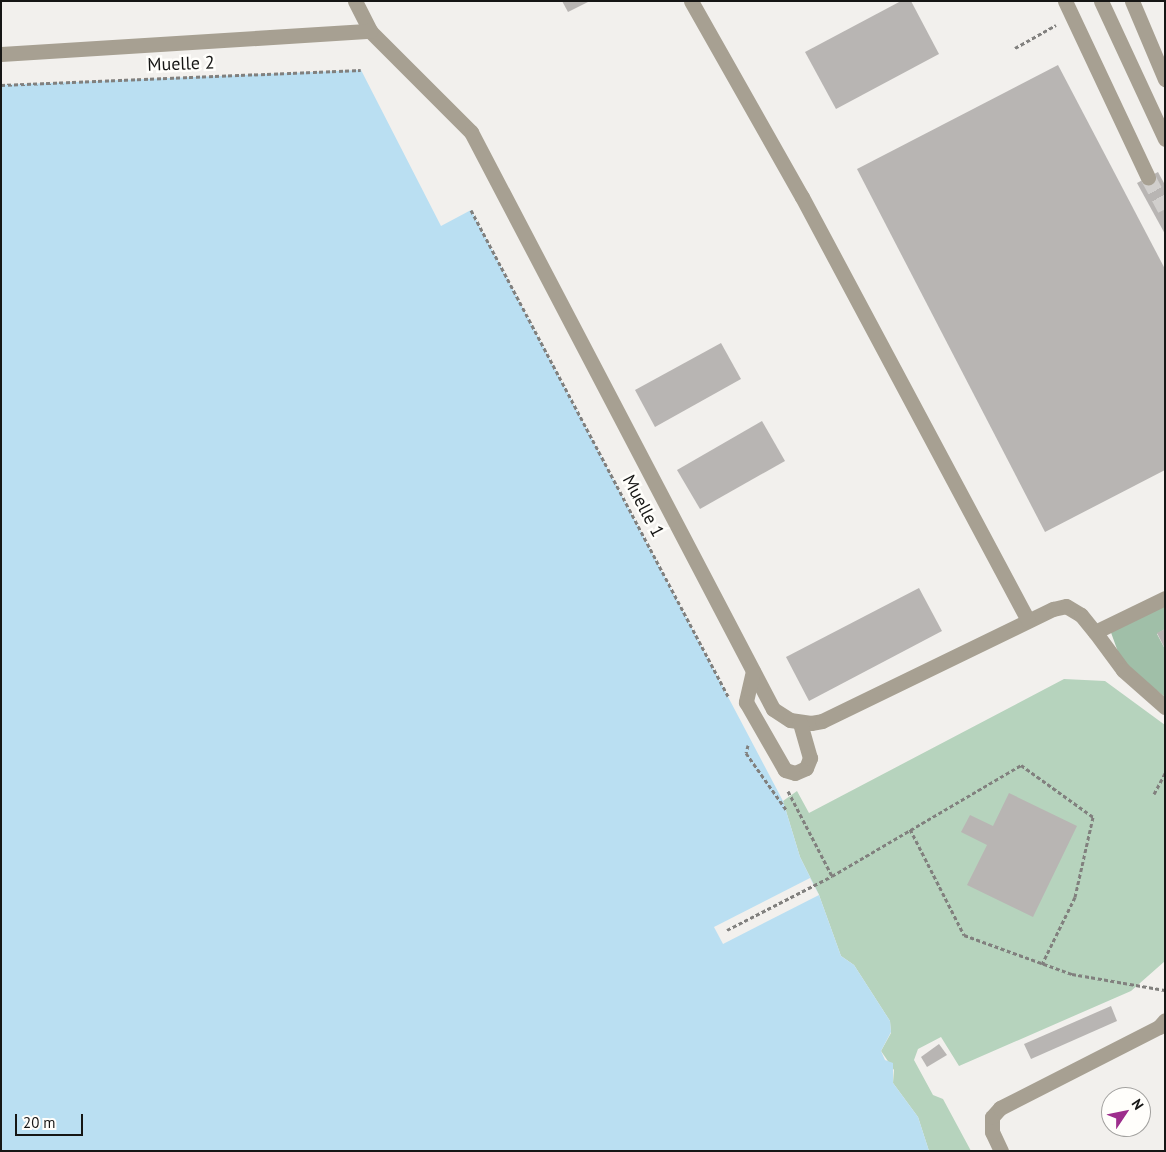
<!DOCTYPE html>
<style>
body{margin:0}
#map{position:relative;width:1166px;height:1152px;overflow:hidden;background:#f2f0ed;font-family:"PT Sans",sans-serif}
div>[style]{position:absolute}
.green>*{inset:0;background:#b6d3bd}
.forest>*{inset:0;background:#a0bfa8}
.water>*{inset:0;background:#badff2}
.pier>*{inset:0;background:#f2f0ed}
.building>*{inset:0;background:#b8b5b3}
.minor-tunnel>*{height:15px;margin-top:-7.5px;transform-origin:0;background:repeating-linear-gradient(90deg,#d1cfcd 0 15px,transparent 0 23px)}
.path>*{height:3px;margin-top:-1.5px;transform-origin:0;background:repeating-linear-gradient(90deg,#81807e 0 4px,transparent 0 6.5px)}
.minor>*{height:15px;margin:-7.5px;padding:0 7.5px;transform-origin:7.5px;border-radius:7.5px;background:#a7a092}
span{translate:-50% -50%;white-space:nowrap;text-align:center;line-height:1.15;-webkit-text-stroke:5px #fffefb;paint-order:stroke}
.street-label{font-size:18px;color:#161615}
.frame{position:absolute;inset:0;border:2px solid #161615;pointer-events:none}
.north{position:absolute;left:1101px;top:1087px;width:50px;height:50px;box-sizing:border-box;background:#fffefb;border:1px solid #a2a19f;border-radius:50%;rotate:56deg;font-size:14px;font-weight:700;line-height:20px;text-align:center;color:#161615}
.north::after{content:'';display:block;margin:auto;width:18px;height:22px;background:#9d2d8c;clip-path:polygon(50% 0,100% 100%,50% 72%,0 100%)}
.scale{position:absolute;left:15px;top:1114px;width:68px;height:22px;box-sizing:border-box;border:2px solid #161615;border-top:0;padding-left:6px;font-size:15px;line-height:18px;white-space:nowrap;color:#161615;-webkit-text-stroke:4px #fffefb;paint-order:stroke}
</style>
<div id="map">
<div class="green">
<i style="clip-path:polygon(1064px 679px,1105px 681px,1165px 725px,1165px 961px,1131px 991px,959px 1066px,941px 1037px,918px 1049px,914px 1060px,933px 1095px,943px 1099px,971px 1151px,929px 1151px,918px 1117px,893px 1083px,894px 1070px,881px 1051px,891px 1033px,890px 1021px,854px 965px,841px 956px,819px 895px,800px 857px,783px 801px,797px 791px,809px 813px)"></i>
</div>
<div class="forest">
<i style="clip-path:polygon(1165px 598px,1165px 629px,1157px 634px,1165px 649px,1165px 697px,1122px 663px,1109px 627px)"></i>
</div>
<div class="water">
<i style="clip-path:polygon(361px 70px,441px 226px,471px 210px,783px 801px,800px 857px,819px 895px,841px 956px,854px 965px,890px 1021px,891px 1032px,881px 1051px,885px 1060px,893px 1063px,893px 1083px,918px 1117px,929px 1151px,1px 1151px,1px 85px)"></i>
</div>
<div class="pier">
<i style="clip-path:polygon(810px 878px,819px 895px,723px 944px,714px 927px)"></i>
</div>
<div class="building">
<i style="clip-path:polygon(562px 1px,590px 1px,568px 12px)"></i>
<i style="clip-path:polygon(901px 1px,911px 1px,939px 54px,836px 109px,805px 52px)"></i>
<i style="clip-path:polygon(1058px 65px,1165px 269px,1165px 470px,1045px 532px,857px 169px)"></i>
<i style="clip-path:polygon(1158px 172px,1165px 185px,1165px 234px,1137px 183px)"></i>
<i style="clip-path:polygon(721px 343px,741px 379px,655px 427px,635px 390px)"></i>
<i style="clip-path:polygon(762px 421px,785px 461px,700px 509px,677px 470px)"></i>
<i style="clip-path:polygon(919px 588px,942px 631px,809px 701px,786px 657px)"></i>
<i style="clip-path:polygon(1165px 629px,1165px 649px,1157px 633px)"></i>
<i style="clip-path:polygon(1009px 793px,1077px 826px,1033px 917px,967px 885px,987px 845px,961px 832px,970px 815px,993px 826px)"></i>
<i style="clip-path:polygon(1111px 1006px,1117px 1021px,1031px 1059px,1024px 1044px)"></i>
<i style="clip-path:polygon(939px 1044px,947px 1055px,927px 1067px,921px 1057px)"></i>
</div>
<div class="minor-tunnel">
<i style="left:1148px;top:177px;width:36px;rotate:62deg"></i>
</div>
<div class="path">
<i style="left:1015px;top:48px;width:47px;rotate:-29.3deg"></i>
<i style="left:1px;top:85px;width:360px;rotate:-2.4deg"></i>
<i style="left:471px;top:210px;width:550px;rotate:62.13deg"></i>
<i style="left:748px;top:745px;width:8px;rotate:104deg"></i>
<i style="left:746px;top:753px;width:71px;rotate:54.7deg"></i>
<i style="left:788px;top:791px;width:96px;rotate:62.6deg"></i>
<i style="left:832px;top:876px;width:219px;rotate:-30.4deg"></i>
<i style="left:1021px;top:765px;width:89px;rotate:35.8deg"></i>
<i style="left:1093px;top:817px;width:82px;rotate:102.7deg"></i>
<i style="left:1075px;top:897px;width:75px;rotate:116.2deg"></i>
<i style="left:1154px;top:794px;width:24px;rotate:-62deg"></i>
<i style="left:910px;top:829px;width:119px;rotate:63deg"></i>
<i style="left:964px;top:935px;width:115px;rotate:19.9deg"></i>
<i style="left:1072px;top:974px;width:94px;rotate:9.8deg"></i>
<i style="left:727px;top:930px;width:118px;rotate:-27.2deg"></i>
</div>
<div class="minor">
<i style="left:355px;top:1px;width:34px;rotate:63deg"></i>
<i style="left:370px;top:31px;width:143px;rotate:45deg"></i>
<i style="left:471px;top:132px;width:651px;rotate:62.37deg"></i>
<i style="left:773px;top:709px;width:20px;rotate:33deg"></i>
<i style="left:790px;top:720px;width:21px;rotate:8deg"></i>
<i style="left:811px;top:723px;width:11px;rotate:-10deg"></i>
<i style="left:822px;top:721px;width:257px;rotate:-25.9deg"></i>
<i style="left:1053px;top:609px;width:13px;rotate:-13deg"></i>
<i style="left:1066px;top:606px;width:17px;rotate:31deg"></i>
<i style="left:1081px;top:615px;width:22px;rotate:51deg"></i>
<i style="left:1095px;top:632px;width:78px;rotate:-25.9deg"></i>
<i style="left:691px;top:1px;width:225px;rotate:60.5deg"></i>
<i style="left:802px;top:197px;width:480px;rotate:61.9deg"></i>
<i style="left:1065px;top:1px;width:195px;rotate:64.8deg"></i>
<i style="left:1101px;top:1px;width:152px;rotate:65.1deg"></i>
<i style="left:1132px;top:1px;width:85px;rotate:67.1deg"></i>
<i style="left:1px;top:54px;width:370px;rotate:-3.6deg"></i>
<i style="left:1095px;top:632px;width:47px;rotate:53.6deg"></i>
<i style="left:1123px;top:670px;width:56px;rotate:41.4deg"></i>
<i style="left:753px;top:671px;width:32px;rotate:103deg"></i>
<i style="left:746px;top:702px;width:78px;rotate:60.2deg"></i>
<i style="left:785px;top:770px;width:10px;rotate:17deg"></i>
<i style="left:795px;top:773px;width:12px;rotate:-24deg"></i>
<i style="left:806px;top:768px;width:11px;rotate:-68deg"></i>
<i style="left:810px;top:758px;width:37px;rotate:-106deg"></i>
<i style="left:1001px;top:1151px;width:21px;rotate:-115deg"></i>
<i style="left:992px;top:1132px;width:15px;rotate:-90deg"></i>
<i style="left:992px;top:1117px;width:12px;rotate:-48deg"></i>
<i style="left:1000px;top:1108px;width:178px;rotate:-27deg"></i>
<i style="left:1159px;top:1027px;width:9px;rotate:-49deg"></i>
</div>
<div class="street-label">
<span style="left:181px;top:64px;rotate:-2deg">Muelle 2</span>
<span style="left:643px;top:506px;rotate:62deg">Muelle 1</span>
</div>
<div class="frame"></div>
<div class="north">N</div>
<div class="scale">20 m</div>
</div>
